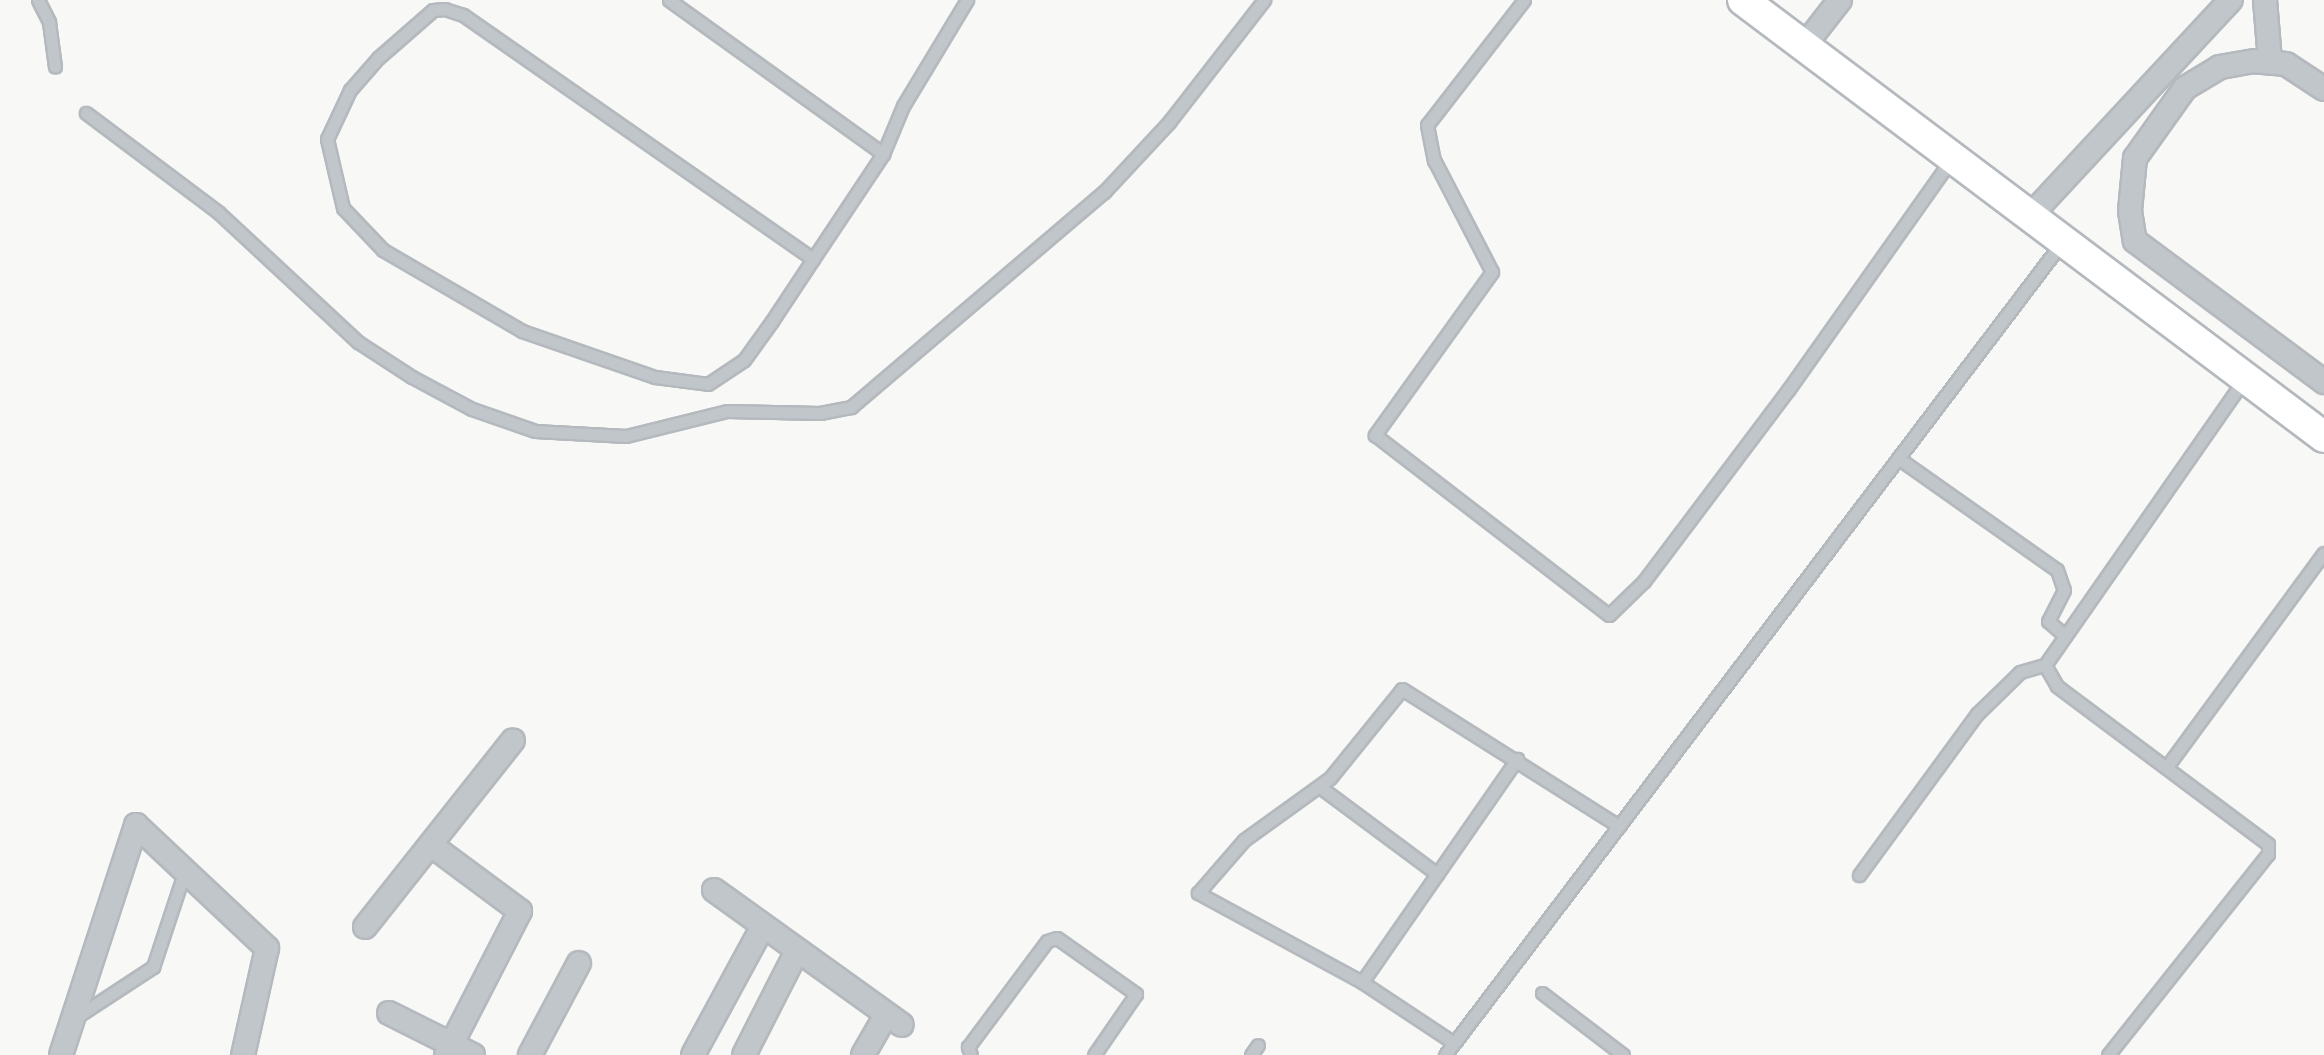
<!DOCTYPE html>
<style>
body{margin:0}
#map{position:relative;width:2324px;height:1055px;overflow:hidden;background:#f8f8f6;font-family:"Sofia Sans Condensed",sans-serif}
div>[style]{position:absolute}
.roads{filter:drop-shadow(2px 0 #b4b9be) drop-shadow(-2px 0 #b4b9be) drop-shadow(0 2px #b4b9be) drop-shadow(0 -2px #b4b9be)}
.lane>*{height:11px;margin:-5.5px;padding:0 5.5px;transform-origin:5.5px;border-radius:5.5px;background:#c1c6ca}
.street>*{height:22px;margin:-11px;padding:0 11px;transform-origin:11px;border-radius:11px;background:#c1c6ca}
.secondary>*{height:30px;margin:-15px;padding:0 15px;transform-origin:15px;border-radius:15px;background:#fff}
span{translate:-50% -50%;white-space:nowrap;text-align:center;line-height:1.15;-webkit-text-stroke:10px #fff;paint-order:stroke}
</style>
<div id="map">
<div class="roads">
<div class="lane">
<i style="left:38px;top:0;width:25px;rotate:63deg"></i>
<i style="left:49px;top:22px;width:45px;rotate:82.4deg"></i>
<i style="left:669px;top:0;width:264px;rotate:35.7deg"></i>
<i style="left:1524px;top:0;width:158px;rotate:127.8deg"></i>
<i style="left:1427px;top:125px;width:36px;rotate:79deg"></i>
<i style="left:1434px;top:160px;width:126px;rotate:62.6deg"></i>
<i style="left:1492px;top:272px;width:201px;rotate:125.7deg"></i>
<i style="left:1375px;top:435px;width:295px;rotate:37.6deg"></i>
<i style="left:1609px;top:615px;width:49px;rotate:-44.2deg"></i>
<i style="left:1644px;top:581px;width:239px;rotate:-53deg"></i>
<i style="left:1788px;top:390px;width:282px;rotate:-54.7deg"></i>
<i style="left:86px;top:113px;width:166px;rotate:36.9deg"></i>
<i style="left:219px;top:213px;width:190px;rotate:42.9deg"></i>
<i style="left:358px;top:342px;width:64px;rotate:32.9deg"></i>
<i style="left:412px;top:377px;width:68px;rotate:28.1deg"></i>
<i style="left:472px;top:409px;width:67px;rotate:19.2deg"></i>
<i style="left:535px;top:431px;width:91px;rotate:3.1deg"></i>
<i style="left:626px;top:436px;width:104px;rotate:-13.9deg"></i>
<i style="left:727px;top:411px;width:93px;rotate:1.2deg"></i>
<i style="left:820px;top:413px;width:32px;rotate:-11deg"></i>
<i style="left:851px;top:407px;width:332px;rotate:-40.4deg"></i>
<i style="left:1104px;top:192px;width:96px;rotate:-47.1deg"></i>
<i style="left:1169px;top:122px;width:155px;rotate:-52.1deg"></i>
<i style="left:813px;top:259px;width:427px;rotate:-145.1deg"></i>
<i style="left:463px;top:15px;width:19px;rotate:-162deg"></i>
<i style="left:445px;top:9px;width:12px;rotate:175deg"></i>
<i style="left:433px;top:10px;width:73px;rotate:138.9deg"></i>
<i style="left:378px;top:58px;width:43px;rotate:131.2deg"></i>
<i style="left:350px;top:90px;width:54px;rotate:115.1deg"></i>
<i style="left:327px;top:139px;width:71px;rotate:76.9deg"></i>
<i style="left:343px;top:208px;width:58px;rotate:46.4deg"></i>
<i style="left:383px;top:250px;width:161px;rotate:30.2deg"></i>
<i style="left:522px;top:331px;width:141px;rotate:19.1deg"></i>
<i style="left:655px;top:377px;width:53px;rotate:7.5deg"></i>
<i style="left:708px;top:384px;width:43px;rotate:-33.7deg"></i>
<i style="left:744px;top:360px;width:48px;rotate:-54.3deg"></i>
<i style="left:772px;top:321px;width:74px;rotate:-56.5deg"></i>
<i style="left:813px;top:259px;width:126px;rotate:-56.3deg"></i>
<i style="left:883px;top:154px;width:52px;rotate:-67.4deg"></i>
<i style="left:903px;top:106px;width:124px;rotate:-58.9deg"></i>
<i style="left:1898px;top:458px;width:194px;rotate:35.2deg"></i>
<i style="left:2057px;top:570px;width:21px;rotate:71deg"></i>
<i style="left:2064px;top:590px;width:35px;rotate:117deg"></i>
<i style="left:2048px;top:621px;width:20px;rotate:41deg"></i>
<i style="left:2168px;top:765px;width:263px;rotate:-53.7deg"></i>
<i style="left:1320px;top:787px;width:146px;rotate:36.6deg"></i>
<i style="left:1859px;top:875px;width:200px;rotate:-53.8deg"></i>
<i style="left:1977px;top:714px;width:60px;rotate:-44.3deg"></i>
<i style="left:2020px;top:672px;width:26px;rotate:-16deg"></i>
<i style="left:1362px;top:982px;width:272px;rotate:-55.2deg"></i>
<i style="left:1542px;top:993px;width:102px;rotate:37.4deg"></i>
<i style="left:78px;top:1016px;width:90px;rotate:-33.2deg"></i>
<i style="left:153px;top:967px;width:102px;rotate:-71.7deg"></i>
<i style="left:1454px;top:1043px;width:110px;rotate:-146.5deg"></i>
<i style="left:1362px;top:982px;width:187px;rotate:-151.5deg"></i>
<i style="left:1198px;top:893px;width:70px;rotate:-49deg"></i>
<i style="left:1244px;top:840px;width:106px;rotate:-35.8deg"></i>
<i style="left:1330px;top:778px;width:114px;rotate:-51deg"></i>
<i style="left:1402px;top:689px;width:257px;rotate:32.3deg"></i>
<i style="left:971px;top:1055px;width:9px;rotate:-111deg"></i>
<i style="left:968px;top:1047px;width:132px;rotate:-53.3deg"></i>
<i style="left:1047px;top:941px;width:10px;rotate:-17deg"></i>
<i style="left:1057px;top:938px;width:97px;rotate:35.3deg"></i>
<i style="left:1136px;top:994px;width:74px;rotate:124.5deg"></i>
<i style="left:1251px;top:1055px;width:12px;rotate:-55deg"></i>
<i style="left:1445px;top:1055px;width:1022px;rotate:-52.79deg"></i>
<i style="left:2108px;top:1055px;width:257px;rotate:-51.5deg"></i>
<i style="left:2268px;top:854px;width:10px;rotate:-90deg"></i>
<i style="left:2268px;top:844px;width:264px;rotate:-143.2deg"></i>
<i style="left:2057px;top:686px;width:24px;rotate:-120deg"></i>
<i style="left:2045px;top:665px;width:346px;rotate:-55.1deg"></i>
</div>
<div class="street">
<i style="left:2265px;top:0;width:61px;rotate:85.3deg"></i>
<i style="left:1804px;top:46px;width:58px;rotate:-52deg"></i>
<i style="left:2324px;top:89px;width:45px;rotate:-146.7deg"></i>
<i style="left:2286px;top:64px;width:32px;rotate:-175deg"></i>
<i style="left:2254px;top:61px;width:35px;rotate:170deg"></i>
<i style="left:2220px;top:67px;width:41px;rotate:149deg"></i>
<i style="left:2185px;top:88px;width:86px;rotate:125.5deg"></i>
<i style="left:2135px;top:158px;width:53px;rotate:95.4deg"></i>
<i style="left:2130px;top:211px;width:30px;rotate:81deg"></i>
<i style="left:2135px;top:241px;width:236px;rotate:36.7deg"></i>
<i style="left:2030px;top:216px;width:295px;rotate:-47.1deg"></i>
<i style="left:431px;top:845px;width:111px;rotate:36.6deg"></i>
<i style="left:520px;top:911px;width:162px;rotate:117.2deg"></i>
<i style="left:714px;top:890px;width:231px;rotate:35.7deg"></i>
<i style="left:365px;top:927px;width:238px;rotate:-51.6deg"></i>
<i style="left:389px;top:1013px;width:94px;rotate:26.6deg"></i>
<i style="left:61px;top:1055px;width:242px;rotate:-71.9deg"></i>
<i style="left:136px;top:825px;width:180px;rotate:43.2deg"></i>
<i style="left:267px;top:948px;width:110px;rotate:102.6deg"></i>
<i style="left:530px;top:1055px;width:104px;rotate:-62deg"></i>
<i style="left:693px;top:1055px;width:147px;rotate:-61.5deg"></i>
<i style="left:744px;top:1055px;width:117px;rotate:-63deg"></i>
<i style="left:863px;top:1055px;width:46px;rotate:-60.1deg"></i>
</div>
<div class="secondary">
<i style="left:1743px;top:0;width:727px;rotate:36.95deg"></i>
</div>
</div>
</div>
